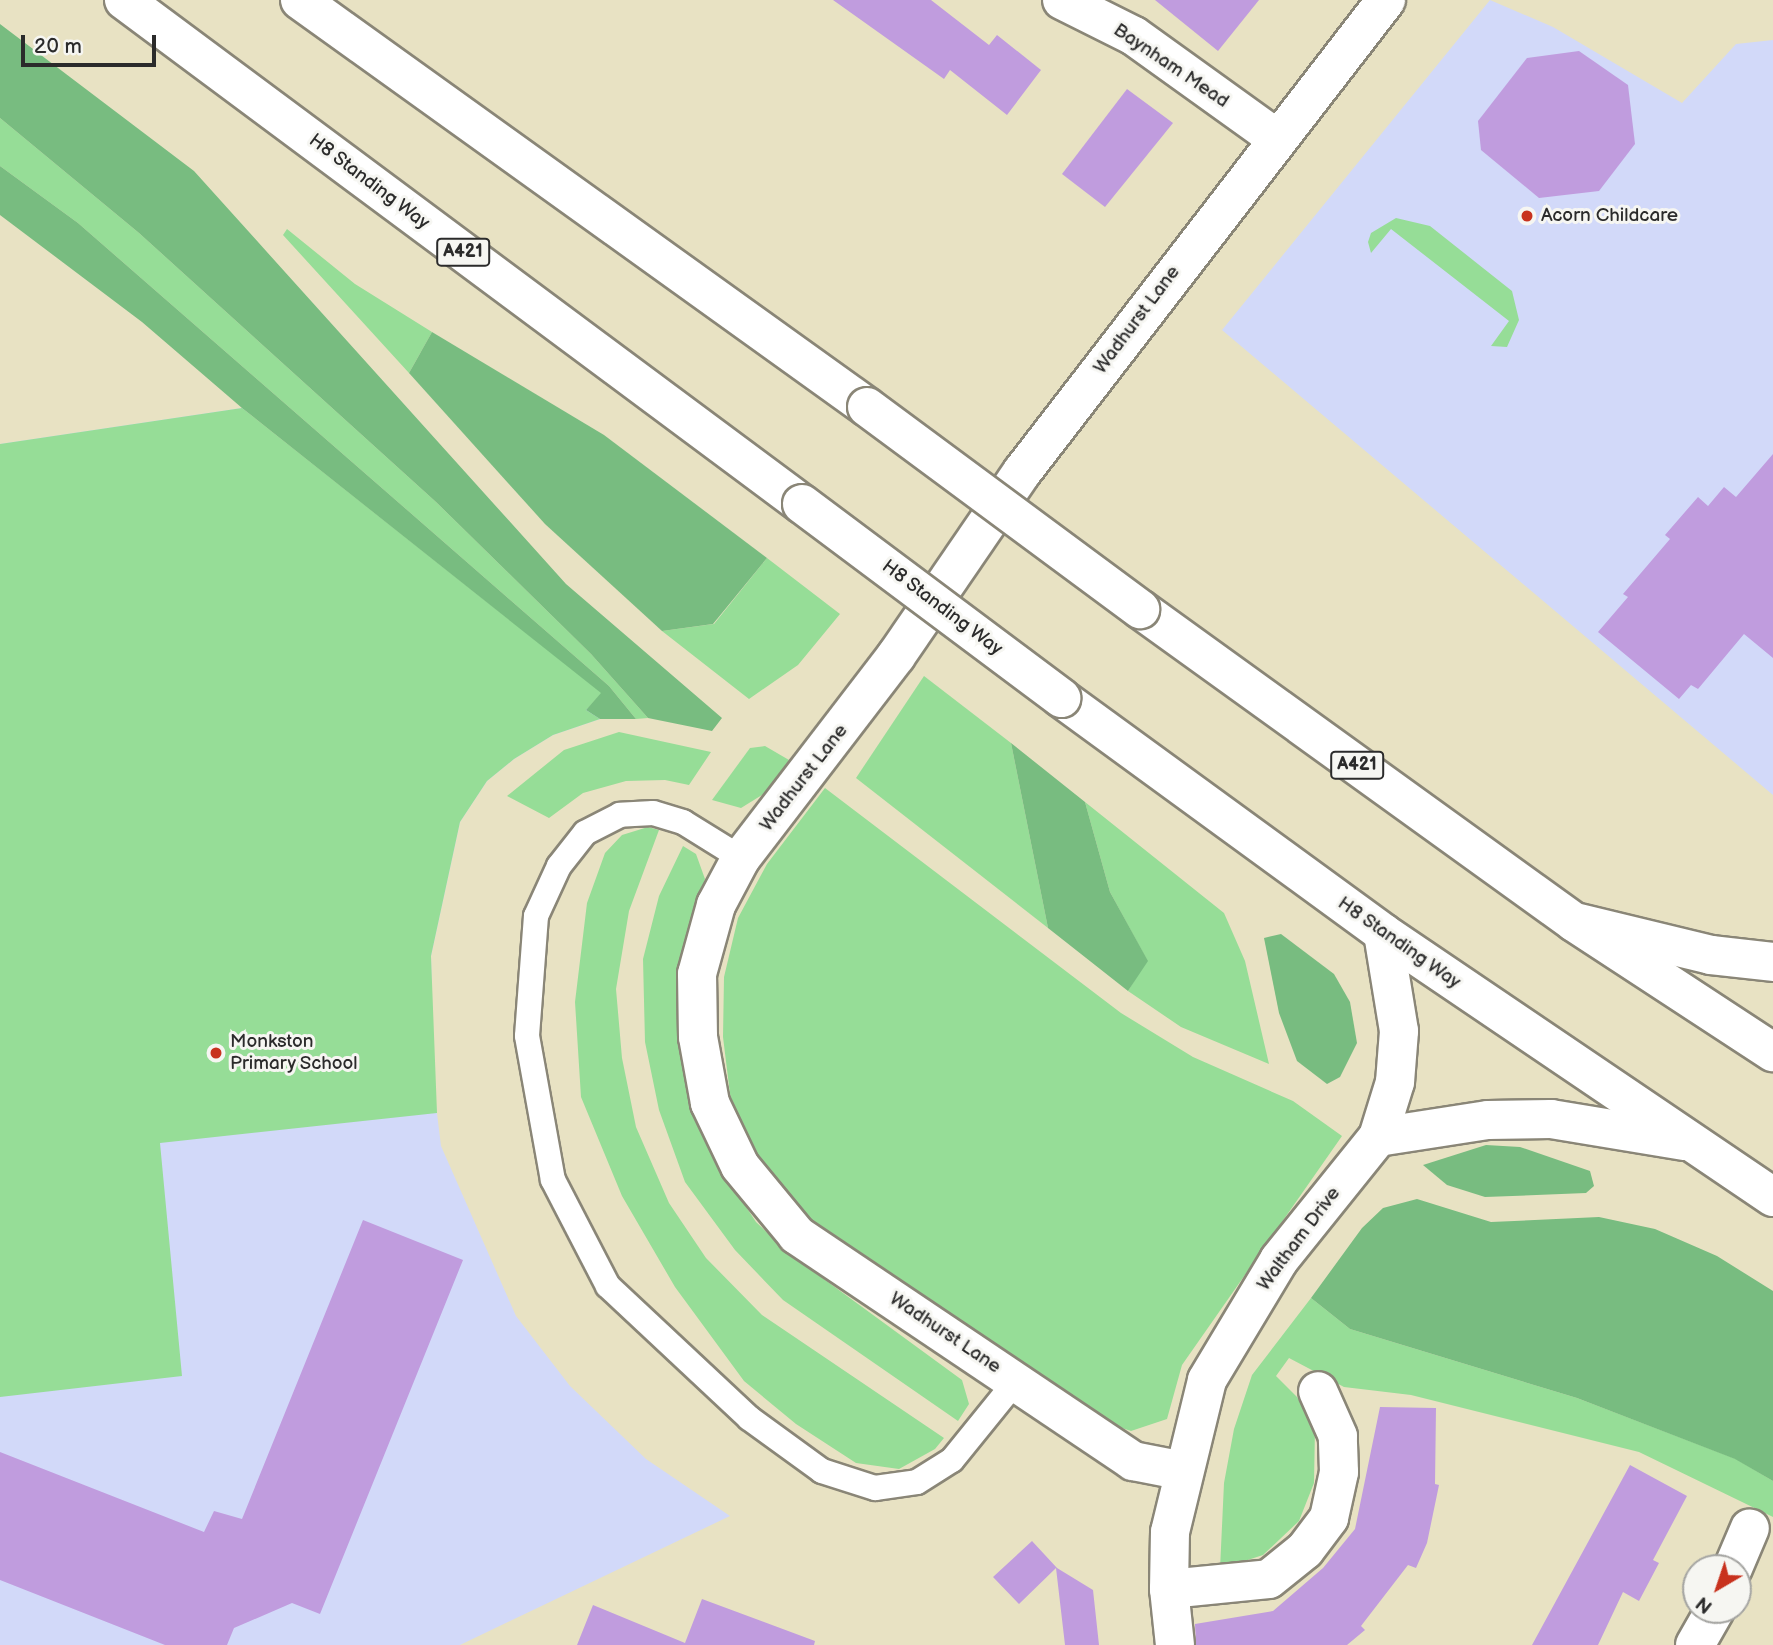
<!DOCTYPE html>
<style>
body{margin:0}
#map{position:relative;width:1773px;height:1645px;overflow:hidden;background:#e8e2c3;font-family:"Balsamiq Sans",sans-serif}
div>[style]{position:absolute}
.built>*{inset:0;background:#d2d9f9}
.green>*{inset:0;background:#96dd97}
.forest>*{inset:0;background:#78bc80}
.building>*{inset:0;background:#c09cde}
.roads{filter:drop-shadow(2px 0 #8a8677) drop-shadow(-2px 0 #8a8677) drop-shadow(0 2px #8a8677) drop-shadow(0 -2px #8a8677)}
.service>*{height:24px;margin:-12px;padding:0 12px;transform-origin:12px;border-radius:12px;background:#fff}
.minor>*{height:38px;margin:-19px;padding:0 19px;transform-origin:19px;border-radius:19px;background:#fff}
.trunk>*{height:38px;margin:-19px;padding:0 19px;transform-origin:19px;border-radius:19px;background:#fff}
.bridges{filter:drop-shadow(2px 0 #8a8677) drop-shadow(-2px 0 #8a8677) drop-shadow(0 2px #8a8677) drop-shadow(0 -2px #8a8677)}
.trunk-bridge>*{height:38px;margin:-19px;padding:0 19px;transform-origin:19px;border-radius:19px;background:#fff}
.dots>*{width:19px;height:19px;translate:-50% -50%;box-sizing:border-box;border:4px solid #f6f6f2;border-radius:50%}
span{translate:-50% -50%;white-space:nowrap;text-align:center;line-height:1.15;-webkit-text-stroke:6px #f6f6f2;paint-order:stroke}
.shield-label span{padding:2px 5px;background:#f6f6f2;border:2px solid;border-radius:5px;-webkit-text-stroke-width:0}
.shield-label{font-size:18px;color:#2b2b2b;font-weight:700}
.street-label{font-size:19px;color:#2b2b2b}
.poi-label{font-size:19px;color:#2b2b2b}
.left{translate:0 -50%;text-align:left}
.north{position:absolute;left:1682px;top:1554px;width:70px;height:70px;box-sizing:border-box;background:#f6f6f2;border:2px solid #a5a5a2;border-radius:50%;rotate:219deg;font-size:19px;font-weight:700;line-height:28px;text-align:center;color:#2b2b2b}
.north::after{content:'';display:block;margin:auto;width:24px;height:32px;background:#c8321e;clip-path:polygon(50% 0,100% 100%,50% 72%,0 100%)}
.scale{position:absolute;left:21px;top:35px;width:135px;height:32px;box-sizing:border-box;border:4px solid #2b2b2b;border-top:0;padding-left:9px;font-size:21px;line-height:24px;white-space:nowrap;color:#2b2b2b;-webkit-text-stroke:5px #f6f6f2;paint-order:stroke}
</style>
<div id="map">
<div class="built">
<i style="clip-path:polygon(1490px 0,1553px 27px,1682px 103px,1736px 44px,1773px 40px,1773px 795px,1222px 330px)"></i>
<i style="clip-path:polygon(242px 408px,600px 719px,553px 735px,514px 759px,487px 781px,460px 822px,431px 956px,434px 1089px,441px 1146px,516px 1316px,570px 1386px,646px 1459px,730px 1516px,460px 1645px,0 1645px,0 444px)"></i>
</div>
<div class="green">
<i style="clip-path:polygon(0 118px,139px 233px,436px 502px,591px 654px,648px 718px,636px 719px,609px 686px,78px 223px,0 166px)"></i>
<i style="clip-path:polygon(1396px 218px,1430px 226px,1512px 291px,1519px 320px,1507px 347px,1491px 346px,1509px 321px,1391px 229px,1371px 253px,1368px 242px,1371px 233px)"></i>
<i style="clip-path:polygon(287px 229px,355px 284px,432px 332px,409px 373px,283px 235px)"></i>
<i style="clip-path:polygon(242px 408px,602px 693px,586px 710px,600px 719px,553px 735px,514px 759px,487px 781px,460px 822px,431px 956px,437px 1113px,160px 1143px,182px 1376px,0 1397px,0 444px)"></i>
<i style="clip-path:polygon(767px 558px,840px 614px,798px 665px,749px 699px,662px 631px,714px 624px)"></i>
<i style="clip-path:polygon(924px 676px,1011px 743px,1048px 928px,856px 778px)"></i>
<i style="clip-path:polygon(619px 732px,711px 752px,689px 785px,665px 780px,626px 781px,583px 793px,549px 818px,507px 796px,564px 750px)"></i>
<i style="clip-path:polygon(765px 746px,789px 760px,767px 792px,741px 808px,712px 800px,750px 748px)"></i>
<i style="clip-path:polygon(825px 788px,1121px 1013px,1193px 1057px,1293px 1101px,1342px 1136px,1182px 1365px,1167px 1419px,1131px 1431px,1101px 1421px,794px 1213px,759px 1160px,731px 1102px,723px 1037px,724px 977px,738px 918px,767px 864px)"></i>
<i style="clip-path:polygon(1085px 802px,1224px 913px,1245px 961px,1269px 1064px,1181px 1027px,1128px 991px,1147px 960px,1110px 892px)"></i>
<i style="clip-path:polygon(648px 827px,659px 830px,629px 911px,616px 989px,622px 1058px,636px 1127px,669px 1203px,706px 1258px,762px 1315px,944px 1438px,935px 1449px,899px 1469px,856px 1463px,796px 1424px,744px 1381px,675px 1287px,622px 1196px,581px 1097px,575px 1002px,587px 903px,605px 853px,622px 835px)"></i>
<i style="clip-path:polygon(683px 846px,696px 854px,705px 879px,682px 958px,692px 1095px,712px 1155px,756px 1222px,791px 1255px,962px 1380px,969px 1404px,958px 1421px,783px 1300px,735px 1250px,685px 1182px,659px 1110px,645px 1042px,643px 959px,659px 896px)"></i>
<i style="clip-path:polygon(1311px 1298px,1350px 1329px,1577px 1398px,1736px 1459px,1773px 1481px,1773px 1517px,1639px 1452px,1411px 1395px,1344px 1387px,1289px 1358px,1276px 1376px,1297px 1397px,1315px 1428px,1314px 1483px,1299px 1521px,1263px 1555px,1220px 1569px,1224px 1483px,1234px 1429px,1252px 1375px)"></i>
</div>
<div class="forest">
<i style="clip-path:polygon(0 24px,194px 171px,566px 584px,722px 718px,712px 731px,648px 718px,591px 654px,436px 502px,139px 233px,0 118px)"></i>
<i style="clip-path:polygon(0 166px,78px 223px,609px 686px,636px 719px,600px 719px,586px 710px,601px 693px,242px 408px,142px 322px,0 215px)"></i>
<i style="clip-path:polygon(432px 332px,604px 435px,767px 558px,713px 624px,662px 631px,545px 524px,409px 373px)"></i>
<i style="clip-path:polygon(1011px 743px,1085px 802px,1110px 892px,1148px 961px,1128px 991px,1048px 928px)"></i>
<i style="clip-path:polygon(1281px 934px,1334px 974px,1350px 1002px,1357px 1043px,1340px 1077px,1327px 1084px,1297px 1061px,1279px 1013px,1264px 938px)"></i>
<i style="clip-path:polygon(1486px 1145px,1520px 1147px,1590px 1171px,1594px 1186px,1586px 1193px,1485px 1197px,1447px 1185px,1423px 1165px)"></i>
<i style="clip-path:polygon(1417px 1199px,1491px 1222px,1599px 1217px,1655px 1229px,1717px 1256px,1773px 1291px,1773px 1481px,1735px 1459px,1577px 1398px,1350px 1329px,1311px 1298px,1362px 1228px,1383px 1208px)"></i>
</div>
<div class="building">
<i style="clip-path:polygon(833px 0,931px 0,989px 45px,997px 35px,1041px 70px,1007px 115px,950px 70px,944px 79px)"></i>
<i style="clip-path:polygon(1155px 0,1259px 0,1218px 51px)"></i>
<i style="clip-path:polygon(1579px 51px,1628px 85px,1635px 144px,1599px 191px,1539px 198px,1481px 150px,1478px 121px,1527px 58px)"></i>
<i style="clip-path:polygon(1127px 89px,1173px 123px,1105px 207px,1062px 174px)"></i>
<i style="clip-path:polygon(1773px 454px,1773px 658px,1744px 634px,1698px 689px,1691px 685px,1679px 699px,1598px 632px,1628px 597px,1623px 594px,1670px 539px,1665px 535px,1698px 497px,1708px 506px,1724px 487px,1736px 497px)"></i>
<i style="clip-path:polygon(363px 1220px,463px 1260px,320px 1614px,292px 1603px,234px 1628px,227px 1645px,165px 1645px,0 1580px,0 1452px,204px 1532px,214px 1511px,242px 1519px)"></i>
<i style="clip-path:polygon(1380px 1407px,1436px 1408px,1435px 1484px,1439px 1485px,1427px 1543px,1416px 1568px,1408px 1565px,1361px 1626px,1365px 1630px,1347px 1645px,1196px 1645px,1195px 1624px,1273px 1611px,1323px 1568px,1355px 1529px)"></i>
<i style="clip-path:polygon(1630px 1465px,1687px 1496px,1653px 1560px,1659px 1563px,1639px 1601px,1623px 1592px,1598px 1645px,1532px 1645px)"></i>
<i style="clip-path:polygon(1032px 1541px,1057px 1568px,1093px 1590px,1099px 1645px,1065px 1645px,1056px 1568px,1019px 1604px,993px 1577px)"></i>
<i style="clip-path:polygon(702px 1599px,815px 1641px,814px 1645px,577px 1645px,593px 1605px,685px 1643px)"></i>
</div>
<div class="roads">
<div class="service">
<i style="left:741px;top:858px;width:68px;rotate:-148.2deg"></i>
<i style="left:683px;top:822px;width:31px;rotate:-163deg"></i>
<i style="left:653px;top:813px;width:33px;rotate:177deg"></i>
<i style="left:620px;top:815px;width:39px;rotate:153deg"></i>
<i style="left:585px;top:833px;width:42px;rotate:128.2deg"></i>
<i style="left:559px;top:866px;width:55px;rotate:114.7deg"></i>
<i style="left:536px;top:916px;width:120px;rotate:94.3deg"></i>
<i style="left:527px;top:1036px;width:146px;rotate:79.8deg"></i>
<i style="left:553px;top:1180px;width:119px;rotate:62.6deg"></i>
<i style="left:608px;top:1286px;width:193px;rotate:43.1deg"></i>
<i style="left:749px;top:1418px;width:90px;rotate:36deg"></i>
<i style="left:822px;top:1471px;width:56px;rotate:17.8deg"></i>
<i style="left:875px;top:1488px;width:42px;rotate:-8.1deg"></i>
<i style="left:917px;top:1482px;width:41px;rotate:-32.2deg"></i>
<i style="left:952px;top:1460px;width:102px;rotate:-51deg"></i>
</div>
<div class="minor">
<i style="left:1062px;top:0;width:80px;rotate:26.6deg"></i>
<i style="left:1134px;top:36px;width:175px;rotate:35.7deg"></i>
<i style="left:1579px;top:923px;width:136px;rotate:13.6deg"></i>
<i style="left:1711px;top:955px;width:62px;rotate:6.4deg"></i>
<i style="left:1378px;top:1137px;width:111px;rotate:-8.8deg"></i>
<i style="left:1488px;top:1120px;width:63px;rotate:-0.9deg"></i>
<i style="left:1551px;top:1119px;width:135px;rotate:9.4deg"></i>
<i style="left:1184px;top:1471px;width:52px;rotate:-168.9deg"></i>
<i style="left:1133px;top:1461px;width:405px;rotate:-146.1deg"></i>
<i style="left:797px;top:1235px;width:89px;rotate:-129.6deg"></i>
<i style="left:740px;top:1166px;width:70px;rotate:-115.5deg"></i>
<i style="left:710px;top:1103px;width:67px;rotate:-100.3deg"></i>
<i style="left:698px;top:1037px;width:63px;rotate:-90.9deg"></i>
<i style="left:697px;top:974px;width:72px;rotate:-74.6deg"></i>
<i style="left:716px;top:905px;width:53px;rotate:-62deg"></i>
<i style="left:741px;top:858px;width:255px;rotate:-52.5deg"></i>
<i style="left:896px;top:656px;width:223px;rotate:-55.6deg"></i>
<i style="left:1022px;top:472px;width:596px;rotate:-52.36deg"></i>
<i style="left:1733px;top:1568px;width:43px;rotate:-67deg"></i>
<i style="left:1169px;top:1589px;width:100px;rotate:-5.7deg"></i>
<i style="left:1269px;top:1579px;width:46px;rotate:-38.9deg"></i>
<i style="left:1305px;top:1550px;width:40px;rotate:-53deg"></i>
<i style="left:1329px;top:1518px;width:47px;rotate:-77.7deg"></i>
<i style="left:1339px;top:1472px;width:36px;rotate:-92deg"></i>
<i style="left:1338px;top:1436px;width:49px;rotate:-114deg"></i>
<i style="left:1175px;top:1645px;width:56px;rotate:-96.1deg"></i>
<i style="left:1169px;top:1589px;width:57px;rotate:-89deg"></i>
<i style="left:1170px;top:1532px;width:156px;rotate:-76.3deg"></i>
<i style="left:1207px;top:1380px;width:140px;rotate:-59deg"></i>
<i style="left:1279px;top:1260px;width:158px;rotate:-51.2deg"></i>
<i style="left:1378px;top:1137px;width:58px;rotate:-72.8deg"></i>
<i style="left:1395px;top:1082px;width:51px;rotate:-85.5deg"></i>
<i style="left:1399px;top:1031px;width:99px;rotate:-99.3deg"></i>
<i style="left:1695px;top:1645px;width:40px;rotate:-60.3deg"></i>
</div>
<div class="trunk">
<i style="left:124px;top:0;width:845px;rotate:36.63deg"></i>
<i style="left:300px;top:0;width:698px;rotate:35.67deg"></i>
<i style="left:1140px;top:609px;width:535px;rotate:35.8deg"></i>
<i style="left:1574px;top:922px;width:238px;rotate:33.2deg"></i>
<i style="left:1061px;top:698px;width:399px;rotate:36.1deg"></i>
<i style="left:1383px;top:933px;width:471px;rotate:34.1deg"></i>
</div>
</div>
<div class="bridges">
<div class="trunk-bridge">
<i style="left:867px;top:407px;width:340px;rotate:36.5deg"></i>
<i style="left:802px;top:504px;width:324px;rotate:36.8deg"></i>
</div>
</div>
<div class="dots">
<i style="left:1527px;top:216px;background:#c8321e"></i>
<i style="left:216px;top:1053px;background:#c8321e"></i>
</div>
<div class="shield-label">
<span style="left:463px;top:252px">A421</span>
<span style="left:1357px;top:765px">A421</span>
</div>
<div class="street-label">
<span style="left:1171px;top:66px;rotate:34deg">Baynham Mead</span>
<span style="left:369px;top:182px;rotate:37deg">H8 Standing Way</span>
<span style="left:1137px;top:320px;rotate:-53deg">Wadhurst Lane</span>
<span style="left:942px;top:608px;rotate:37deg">H8 Standing Way</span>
<span style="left:804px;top:778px;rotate:-52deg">Wadhurst Lane</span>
<span style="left:1399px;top:943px;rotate:35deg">H8 Standing Way</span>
<span style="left:1299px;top:1239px;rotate:-53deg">Waltham Drive</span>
<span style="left:945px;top:1333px;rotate:34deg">Wadhurst Lane</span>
</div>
<div class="poi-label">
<span class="left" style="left:1541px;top:216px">Acorn Childcare</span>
<span class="left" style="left:230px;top:1053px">Monkston<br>Primary School</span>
</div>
<div class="north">N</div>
<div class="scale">20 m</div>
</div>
